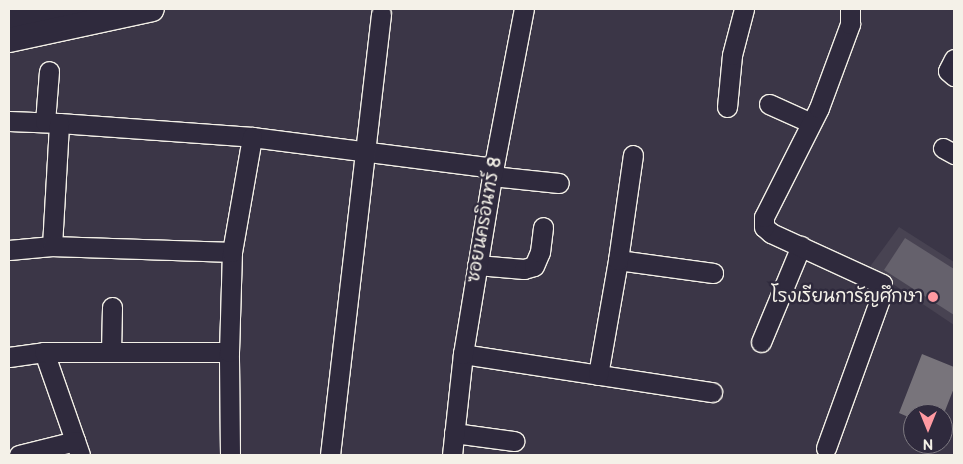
<!DOCTYPE html>
<meta charset="utf-8">
<style>
body{margin:0}
#map{position:relative;width:963px;height:464px;overflow:hidden;background:#3b3647;font-family:"Balsamiq Sans","Playpen Sans Thai",sans-serif}
div>[style]{position:absolute}
.built>*{inset:0;background:#484352}
.water>*{inset:0;background:#78747b}
.building>*{inset:0;background:#65616c}
.roads{filter:drop-shadow(1px 0 #f4f1e8) drop-shadow(-1px 0 #f4f1e8) drop-shadow(0 1px #f4f1e8) drop-shadow(0 -1px #f4f1e8)}
.minor>*{height:19px;margin:-9.5px;padding:0 9.5px;transform-origin:9.5px;border-radius:9.5px;background:#2f2a3d}
.major>*{height:24px;margin:-12px;padding:0 12px;transform-origin:12px;border-radius:12px;background:#2f2a3d}
.dots>*{width:14px;height:14px;translate:-50% -50%;box-sizing:border-box;border:2px solid #2f2a3d;border-radius:50%}
span{translate:-50% -50%;white-space:nowrap;text-align:center;line-height:1.15;-webkit-text-stroke:5px #2f2a3d;paint-order:stroke}
.street-label{font-size:18px;color:#f4f1e8}
.poi-label{font-size:18px;color:#f4f1e8}
.right{translate:-100% -50%;text-align:right}
.frame{position:absolute;inset:0;border:10px solid #f4f1e8;pointer-events:none}
.north{position:absolute;left:903px;top:404px;width:50px;height:50px;box-sizing:border-box;background:#2f2a3d;border:1px solid #7e7a81;border-radius:50%;rotate:180deg;font-size:14px;font-weight:700;line-height:20px;text-align:center;color:#f4f1e8}
.north::after{content:'';display:block;margin:auto;width:18px;height:22px;background:#ff9aa2;clip-path:polygon(50% 0,100% 100%,50% 72%,0 100%)}
</style>
<div id="map">
<div class="built">
<i style="clip-path:polygon(899px 227px,954px 262px,954px 325px,869px 268px)"></i>
</div>
<div class="water">
<i style="clip-path:polygon(922px 354px,954px 367px,954px 388px,943px 416px,913px 414px,913px 419px,899px 413px)"></i>
</div>
<div class="building">
<i style="clip-path:polygon(905px 238px,954px 269px,954px 315px,884px 270px)"></i>
</div>
<div class="roads">
<div class="minor">
<i style="left:954px;top:59px;width:13px;rotate:117deg"></i>
<i style="left:948px;top:71px;width:8px;rotate:40deg"></i>
<i style="left:769px;top:104px;width:46px;rotate:24.3deg"></i>
<i style="left:727px;top:107px;width:52px;rotate:-84.5deg"></i>
<i style="left:732px;top:55px;width:48px;rotate:-75.4deg"></i>
<i style="left:9px;top:121px;width:50px;rotate:2.3deg"></i>
<i style="left:59px;top:123px;width:194px;rotate:4.1deg"></i>
<i style="left:252px;top:137px;width:244px;rotate:7.3deg"></i>
<i style="left:45px;top:122px;width:51px;rotate:-85.5deg"></i>
<i style="left:943px;top:148px;width:13px;rotate:29deg"></i>
<i style="left:492px;top:176px;width:67px;rotate:6deg"></i>
<i style="left:52px;top:246px;width:123px;rotate:-86.7deg"></i>
<i style="left:9px;top:250px;width:43px;rotate:-5.3deg"></i>
<i style="left:52px;top:246px;width:180px;rotate:1.9deg"></i>
<i style="left:618px;top:260px;width:96px;rotate:7.8deg"></i>
<i style="left:477px;top:265px;width:47px;rotate:4.9deg"></i>
<i style="left:524px;top:269px;width:10px;rotate:-17deg"></i>
<i style="left:534px;top:266px;width:15px;rotate:-67deg"></i>
<i style="left:540px;top:252px;width:25px;rotate:-83deg"></i>
<i style="left:761px;top:342px;width:104px;rotate:-67.4deg"></i>
<i style="left:44px;top:352px;width:109px;rotate:70.7deg"></i>
<i style="left:111px;top:352px;width:45px;rotate:-88.7deg"></i>
<i style="left:463px;top:354px;width:252px;rotate:8.7deg"></i>
<i style="left:9px;top:357px;width:35px;rotate:-8deg"></i>
<i style="left:44px;top:352px;width:185px"></i>
<i style="left:598px;top:375px;width:117px;rotate:-80.1deg"></i>
<i style="left:618px;top:260px;width:106px;rotate:-81.9deg"></i>
<i style="left:454px;top:433px;width:61px;rotate:7.6deg"></i>
<i style="left:826px;top:448px;width:165px;rotate:-70.1deg"></i>
<i style="left:882px;top:293px;width:9px;rotate:-90deg"></i>
<i style="left:882px;top:284px;width:122px;rotate:-155.3deg"></i>
<i style="left:771px;top:233px;width:9px;rotate:-139deg"></i>
<i style="left:764px;top:227px;width:10px;rotate:-90deg"></i>
<i style="left:764px;top:217px;width:122px;rotate:-63.2deg"></i>
<i style="left:819px;top:108px;width:90px;rotate:-69.7deg"></i>
<i style="left:850px;top:24px;width:15px;rotate:-90deg"></i>
<i style="left:19px;top:455px;width:58px;rotate:-14deg"></i>
<i style="left:230px;top:455px;width:103px;rotate:-90.6deg"></i>
<i style="left:229px;top:352px;width:100px;rotate:-88.3deg"></i>
<i style="left:232px;top:252px;width:117px;rotate:-80.1deg"></i>
<i style="left:330px;top:455px;width:444px;rotate:-83.4deg"></i>
<i style="left:452px;top:455px;width:102px;rotate:-83.8deg"></i>
<i style="left:463px;top:354px;width:180px;rotate:-80.7deg"></i>
<i style="left:492px;top:176px;width:170px;rotate:-79.2deg"></i>
</div>
<div class="major">
<i style="left:9px;top:19px;width:77px;rotate:-7.5deg"></i>
<i style="left:9px;top:40px;width:146px;rotate:-12.2deg"></i>
</div>
</div>
<div class="dots">
<i style="left:933px;top:297px;background:#ff9aa2"></i>
</div>
<div class="street-label">
<span style="left:485px;top:220px;rotate:-80deg">ซอยนครอินทร์ 8</span>
</div>
<div class="poi-label">
<span class="right" style="left:923px;top:297px">โรงเรียนการัญศึกษา</span>
</div>
<div class="frame"></div>
<div class="north">N</div>
</div>
